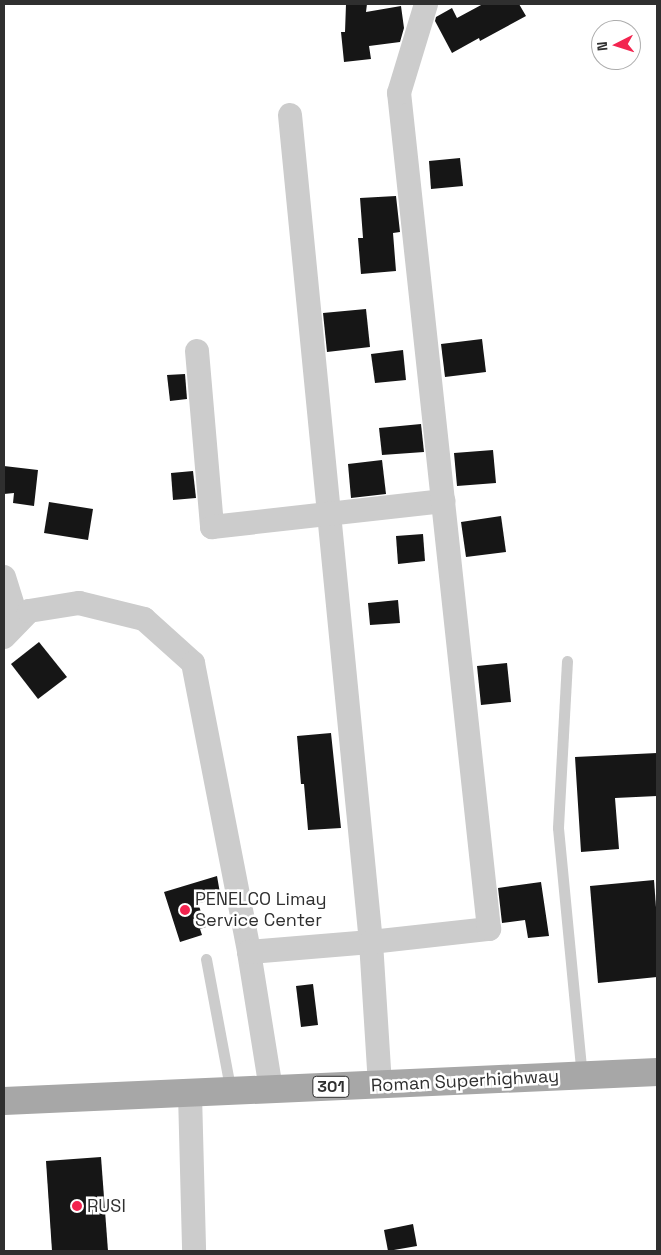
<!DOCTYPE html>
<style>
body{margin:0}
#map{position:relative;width:661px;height:1255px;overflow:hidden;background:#fff;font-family:"Space Grotesk",sans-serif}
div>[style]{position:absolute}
.building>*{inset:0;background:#161616}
.service>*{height:11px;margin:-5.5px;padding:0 5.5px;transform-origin:5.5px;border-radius:5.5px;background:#ccc}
.minor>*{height:24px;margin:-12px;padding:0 12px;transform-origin:12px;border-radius:12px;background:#ccc}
.primary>*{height:28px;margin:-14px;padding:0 14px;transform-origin:14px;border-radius:14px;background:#a7a7a7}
.dots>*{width:14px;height:14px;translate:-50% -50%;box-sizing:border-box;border:2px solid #fff;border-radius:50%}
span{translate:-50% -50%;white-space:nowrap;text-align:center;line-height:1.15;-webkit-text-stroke:5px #fff;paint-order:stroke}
.shield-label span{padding:1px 4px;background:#fff;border:1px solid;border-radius:4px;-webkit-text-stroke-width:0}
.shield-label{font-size:16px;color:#2f2f2f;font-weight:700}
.poi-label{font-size:18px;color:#2f2f2f}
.left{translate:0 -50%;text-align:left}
.street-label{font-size:18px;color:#2f2f2f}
.frame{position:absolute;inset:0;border:5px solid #2f2f2f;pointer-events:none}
.north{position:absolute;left:591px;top:20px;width:50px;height:50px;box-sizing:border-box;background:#fff;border:1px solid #acacac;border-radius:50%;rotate:265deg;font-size:14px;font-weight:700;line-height:20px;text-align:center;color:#2f2f2f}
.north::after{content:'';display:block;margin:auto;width:18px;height:22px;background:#f3244f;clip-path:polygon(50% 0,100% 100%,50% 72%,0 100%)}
</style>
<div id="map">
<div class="building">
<i style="clip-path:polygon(346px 4px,367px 4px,366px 12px,401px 6px,404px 28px,400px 42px,369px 46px,371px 59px,344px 62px,341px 32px,345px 32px)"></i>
<i style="clip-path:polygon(483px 4px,519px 4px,526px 16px,480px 41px,479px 38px,452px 53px,435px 21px,436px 17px,452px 8px,457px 18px)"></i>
<i style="clip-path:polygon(460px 158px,463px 186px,431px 189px,429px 161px)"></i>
<i style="clip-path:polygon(396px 196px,400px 232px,393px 233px,396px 271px,361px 274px,358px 238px,363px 238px,360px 198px)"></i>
<i style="clip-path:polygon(366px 309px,370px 347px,327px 352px,323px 313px)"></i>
<i style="clip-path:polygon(482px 339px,486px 372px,445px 377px,441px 344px)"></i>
<i style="clip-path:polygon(403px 350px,406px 380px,375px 383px,371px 354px)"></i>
<i style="clip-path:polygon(185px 374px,187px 399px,170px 401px,167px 375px)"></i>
<i style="clip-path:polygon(421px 424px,424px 452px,382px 455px,379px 428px)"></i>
<i style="clip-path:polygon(493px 450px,496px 483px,457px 486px,454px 453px)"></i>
<i style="clip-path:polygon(382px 460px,386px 494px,351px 498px,348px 464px)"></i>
<i style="clip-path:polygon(4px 466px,38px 470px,34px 506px,13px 503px,14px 493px,4px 494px)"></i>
<i style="clip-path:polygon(193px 471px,196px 498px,173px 500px,171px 473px)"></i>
<i style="clip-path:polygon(49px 502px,93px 509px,88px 540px,44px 533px)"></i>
<i style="clip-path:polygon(501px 516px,506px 552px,466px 557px,461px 522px)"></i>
<i style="clip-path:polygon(423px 534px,425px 561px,398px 564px,396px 536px)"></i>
<i style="clip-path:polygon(398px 600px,400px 623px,370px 625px,368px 603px)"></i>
<i style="clip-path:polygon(39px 642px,67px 677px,38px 699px,11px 664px)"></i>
<i style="clip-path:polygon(507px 663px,511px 702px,481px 705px,477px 666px)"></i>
<i style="clip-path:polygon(331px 733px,341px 828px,308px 830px,304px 784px,301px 784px,297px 736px)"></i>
<i style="clip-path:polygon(657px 753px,657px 796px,615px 798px,619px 849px,581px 852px,575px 757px)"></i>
<i style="clip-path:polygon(217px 876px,221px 899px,198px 903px,206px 927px,200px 929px,202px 935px,180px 942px,164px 892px)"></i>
<i style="clip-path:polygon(654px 880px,657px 921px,657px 977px,598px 983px,590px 886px)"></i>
<i style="clip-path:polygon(541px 882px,549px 936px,528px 938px,525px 920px,502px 923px,498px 888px)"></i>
<i style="clip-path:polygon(313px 984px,318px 1025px,301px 1027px,296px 986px)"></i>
<i style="clip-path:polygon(101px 1157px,108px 1251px,52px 1251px,46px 1161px)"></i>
<i style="clip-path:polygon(413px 1224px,417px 1246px,388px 1251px,384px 1230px)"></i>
</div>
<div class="service">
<i style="left:567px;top:661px;width:167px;rotate:93.1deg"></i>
<i style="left:558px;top:828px;width:248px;rotate:84.5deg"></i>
<i style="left:206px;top:959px;width:135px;rotate:79.4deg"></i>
</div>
<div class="minor">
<i style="left:290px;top:115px;width:831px;rotate:84.41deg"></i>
<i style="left:371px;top:942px;width:143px;rotate:86.4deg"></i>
<i style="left:197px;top:351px;width:177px;rotate:85.1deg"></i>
<i style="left:212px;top:527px;width:233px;rotate:-6.4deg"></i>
<i style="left:4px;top:577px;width:47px;rotate:72.7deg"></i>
<i style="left:4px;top:637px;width:36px;rotate:-46deg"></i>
<i style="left:29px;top:611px;width:51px;rotate:-9.1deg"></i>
<i style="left:79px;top:603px;width:67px;rotate:13.8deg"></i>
<i style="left:144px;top:619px;width:66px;rotate:41.9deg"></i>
<i style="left:193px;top:663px;width:294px;rotate:79deg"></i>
<i style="left:249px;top:952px;width:140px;rotate:80.9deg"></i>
<i style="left:249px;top:952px;width:122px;rotate:-4.7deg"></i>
<i style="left:371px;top:942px;width:119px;rotate:-6.3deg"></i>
<i style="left:489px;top:929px;width:841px;rotate:-96.14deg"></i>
<i style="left:399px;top:93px;width:93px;rotate:-73.1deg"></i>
<i style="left:190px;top:1094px;width:157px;rotate:88.5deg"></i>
</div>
<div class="primary">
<i style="left:4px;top:1101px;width:654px;rotate:-2.54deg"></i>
</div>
<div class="dots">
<i style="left:185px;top:910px;background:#f3244f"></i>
<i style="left:77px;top:1206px;background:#f3244f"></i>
</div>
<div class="shield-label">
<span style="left:331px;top:1087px">301</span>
</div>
<div class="poi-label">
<span class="left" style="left:195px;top:910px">PENELCO Limay<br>Service Center</span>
<span class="left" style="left:87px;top:1206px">RUSI</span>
</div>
<div class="street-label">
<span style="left:465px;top:1081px;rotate:-3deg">Roman Superhighway</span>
</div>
<div class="frame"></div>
<div class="north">N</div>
</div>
